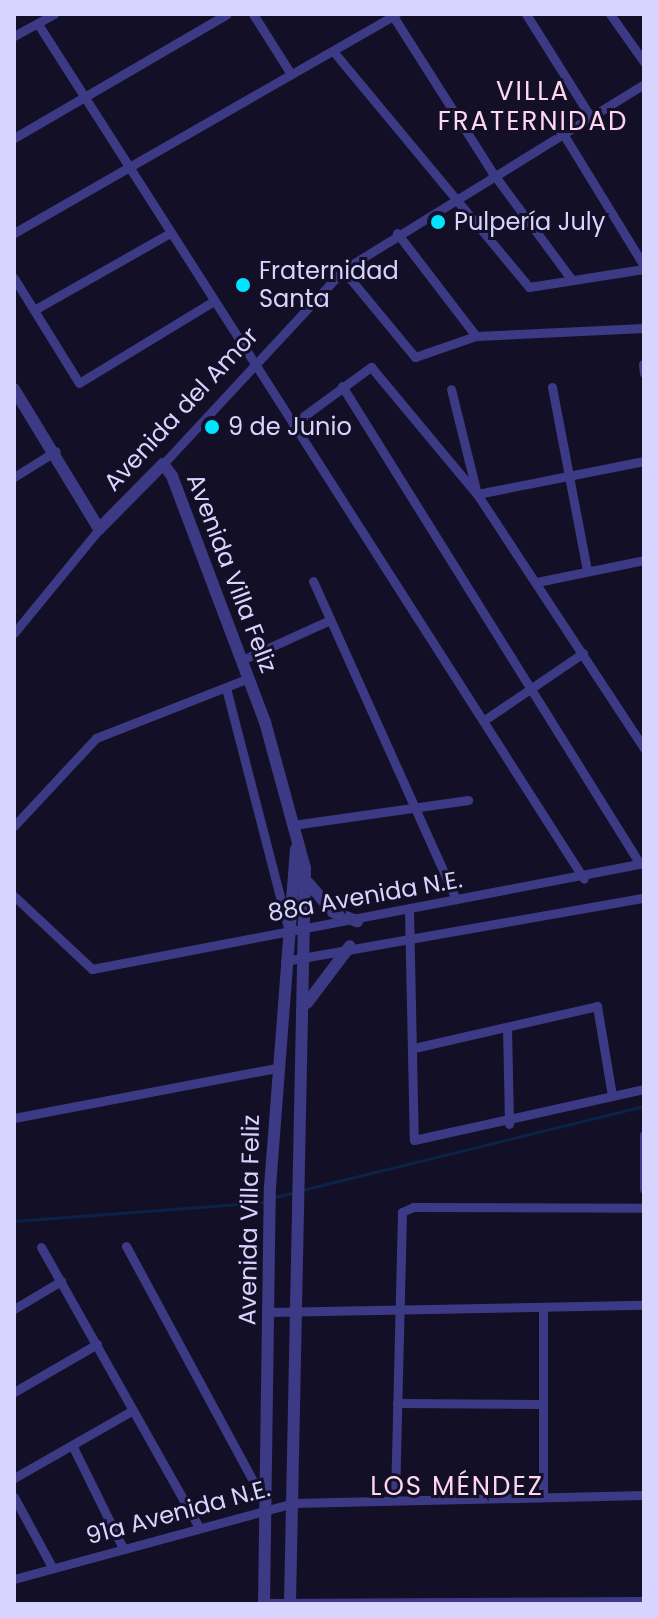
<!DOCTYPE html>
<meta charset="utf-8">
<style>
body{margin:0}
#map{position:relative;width:658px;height:1618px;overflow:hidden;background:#130f26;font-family:Poppins,sans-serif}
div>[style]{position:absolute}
.stream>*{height:3px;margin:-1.5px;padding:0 1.5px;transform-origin:1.5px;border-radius:1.5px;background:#0c2248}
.minor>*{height:9px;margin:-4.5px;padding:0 4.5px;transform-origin:4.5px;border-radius:4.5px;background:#3d3a85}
.tertiary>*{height:12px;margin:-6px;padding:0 6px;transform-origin:6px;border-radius:6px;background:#3d3a85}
.dots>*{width:22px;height:22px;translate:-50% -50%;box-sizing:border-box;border:4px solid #130f26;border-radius:50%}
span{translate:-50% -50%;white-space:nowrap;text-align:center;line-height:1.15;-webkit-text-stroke:6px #130f26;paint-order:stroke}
.poi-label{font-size:24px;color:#d9d4ff}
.left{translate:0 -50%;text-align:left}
.street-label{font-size:24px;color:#d9d4ff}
.neighbourhood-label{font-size:26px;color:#ffd6f0;letter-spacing:2px}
.frame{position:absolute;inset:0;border:16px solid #d9d4ff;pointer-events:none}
</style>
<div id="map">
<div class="stream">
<i style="left:14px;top:16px;width:4px;rotate:-27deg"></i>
<i style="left:302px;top:1190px;width:352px;rotate:-13.8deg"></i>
<i style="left:275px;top:1197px;width:21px;rotate:-14deg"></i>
<i style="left:14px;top:1221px;width:252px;rotate:-4.3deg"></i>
</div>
<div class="minor">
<i style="left:253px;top:14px;width:67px;rotate:57.7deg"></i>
<i style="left:526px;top:14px;width:120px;rotate:57.9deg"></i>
<i style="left:610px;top:14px;width:59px;rotate:54.7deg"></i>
<i style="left:393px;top:16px;width:185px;rotate:57.6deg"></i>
<i style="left:492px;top:172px;width:134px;rotate:53.5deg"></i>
<i style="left:38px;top:24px;width:1014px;rotate:57.44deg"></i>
<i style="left:14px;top:36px;width:46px;rotate:-28.8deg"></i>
<i style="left:333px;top:51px;width:307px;rotate:50.3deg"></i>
<i style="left:529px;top:287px;width:116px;rotate:-8.9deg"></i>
<i style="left:562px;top:132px;width:157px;rotate:58.5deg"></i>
<i style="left:14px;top:138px;width:246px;rotate:-30.2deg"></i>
<i style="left:14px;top:233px;width:440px;rotate:-29.8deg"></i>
<i style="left:397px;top:233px;width:130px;rotate:52.5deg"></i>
<i style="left:343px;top:270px;width:113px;rotate:50.4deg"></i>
<i style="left:415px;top:357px;width:65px;rotate:-19deg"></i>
<i style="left:476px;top:336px;width:168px;rotate:-2.7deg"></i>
<i style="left:14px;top:278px;width:123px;rotate:58.2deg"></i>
<i style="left:79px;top:383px;width:158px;rotate:-31.3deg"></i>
<i style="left:34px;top:310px;width:156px;rotate:-29.5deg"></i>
<i style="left:643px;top:364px;width:9px;rotate:84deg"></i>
<i style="left:342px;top:386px;width:563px;rotate:58.06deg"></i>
<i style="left:552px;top:387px;width:187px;rotate:79.2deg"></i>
<i style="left:293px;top:424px;width:97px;rotate:-36.2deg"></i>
<i style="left:371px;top:367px;width:165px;rotate:50.2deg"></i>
<i style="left:477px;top:494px;width:108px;rotate:-103.9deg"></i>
<i style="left:644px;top:461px;width:170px;rotate:168.8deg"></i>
<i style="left:477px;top:494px;width:304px;rotate:56.7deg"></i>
<i style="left:163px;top:464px;width:265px;rotate:-47.1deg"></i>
<i style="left:343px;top:270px;width:354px;rotate:-31.7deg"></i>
<i style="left:14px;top:477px;width:49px;rotate:-31.8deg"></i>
<i style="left:313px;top:581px;width:349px;rotate:65.8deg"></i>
<i style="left:537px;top:582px;width:109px;rotate:-11.6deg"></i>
<i style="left:14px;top:633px;width:134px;rotate:-50.7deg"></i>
<i style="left:242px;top:660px;width:97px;rotate:-24.4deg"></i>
<i style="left:226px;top:688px;width:248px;rotate:75.5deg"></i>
<i style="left:483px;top:721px;width:121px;rotate:-34.2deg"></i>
<i style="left:293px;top:825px;width:177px;rotate:-8.1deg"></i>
<i style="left:14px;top:826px;width:120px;rotate:-47deg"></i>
<i style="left:96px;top:738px;width:164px;rotate:-21.4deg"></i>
<i style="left:14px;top:896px;width:107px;rotate:43.1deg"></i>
<i style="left:92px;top:969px;width:562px;rotate:-10.87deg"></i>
<i style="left:409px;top:910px;width:230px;rotate:88.8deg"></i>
<i style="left:414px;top:1140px;width:236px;rotate:-12.5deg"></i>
<i style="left:285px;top:961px;width:364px;rotate:-10deg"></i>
<i style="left:507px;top:1027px;width:97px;rotate:88.8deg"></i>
<i style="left:414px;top:1048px;width:188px;rotate:-12.9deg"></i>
<i style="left:597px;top:1006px;width:91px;rotate:80.5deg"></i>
<i style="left:14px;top:1118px;width:267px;rotate:-10.8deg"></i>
<i style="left:644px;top:1135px;width:54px;rotate:90deg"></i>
<i style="left:126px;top:1246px;width:292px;rotate:61.6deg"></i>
<i style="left:41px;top:1247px;width:318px;rotate:60.6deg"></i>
<i style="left:14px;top:1309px;width:55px;rotate:-30.8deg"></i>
<i style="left:269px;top:1312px;width:375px;rotate:-1.1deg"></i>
<i style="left:14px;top:1392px;width:96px;rotate:-30deg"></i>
<i style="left:397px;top:1403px;width:145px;rotate:0.4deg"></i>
<i style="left:72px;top:1445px;width:113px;rotate:63.7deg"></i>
<i style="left:14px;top:1478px;width:137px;rotate:-29.7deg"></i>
<i style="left:14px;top:1497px;width:80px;rotate:61.5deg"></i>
<i style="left:543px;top:1497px;width:190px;rotate:-90deg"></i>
<i style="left:395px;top:1499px;width:287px;rotate:-88.6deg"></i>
<i style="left:402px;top:1212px;width:12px;rotate:-24deg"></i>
<i style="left:413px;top:1207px;width:231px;rotate:0.2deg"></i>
<i style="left:14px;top:1579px;width:289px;rotate:-15.2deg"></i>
<i style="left:293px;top:1503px;width:351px;rotate:-1.3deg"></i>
<i style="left:264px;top:1603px;width:380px;rotate:-0.3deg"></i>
</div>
<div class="tertiary">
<i style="left:14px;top:389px;width:164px;rotate:58.7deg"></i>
<i style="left:99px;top:529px;width:91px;rotate:-45.4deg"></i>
<i style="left:163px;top:464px;width:15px;rotate:53deg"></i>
<i style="left:172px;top:476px;width:263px;rotate:69.3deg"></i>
<i style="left:265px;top:722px;width:151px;rotate:74.7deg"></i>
<i style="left:305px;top:868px;width:736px;rotate:91.17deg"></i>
<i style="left:308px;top:883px;width:38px;rotate:49deg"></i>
<i style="left:333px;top:912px;width:26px;rotate:21deg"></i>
<i style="left:307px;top:1003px;width:71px;rotate:-53deg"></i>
<i style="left:264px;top:1604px;width:417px;rotate:-89.2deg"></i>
<i style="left:270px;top:1187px;width:339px;rotate:-85.6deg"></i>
</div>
<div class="dots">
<i style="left:438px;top:222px;background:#00e5ff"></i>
<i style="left:243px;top:285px;background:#00e5ff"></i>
<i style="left:212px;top:427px;background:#00e5ff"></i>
</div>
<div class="poi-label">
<span class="left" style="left:454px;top:222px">Pulpería July</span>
<span class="left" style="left:259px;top:285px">Fraternidad<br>Santa</span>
<span class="left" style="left:228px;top:427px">9 de Junio</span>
</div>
<div class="street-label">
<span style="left:181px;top:409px;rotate:-47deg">Avenida del Amor</span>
<span style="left:232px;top:573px;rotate:69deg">Avenida Villa Feliz</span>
<span style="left:365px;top:896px;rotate:-10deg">88a Avenida N.E.</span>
<span style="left:249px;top:1220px;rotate:-89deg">Avenida Villa Feliz</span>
<span style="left:178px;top:1512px;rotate:-15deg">91a Avenida N.E.</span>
</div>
<div class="neighbourhood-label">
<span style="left:533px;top:107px">VILLA<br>FRATERNIDAD</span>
<span style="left:457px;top:1487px">LOS MÉNDEZ</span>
</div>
<div class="frame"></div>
</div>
